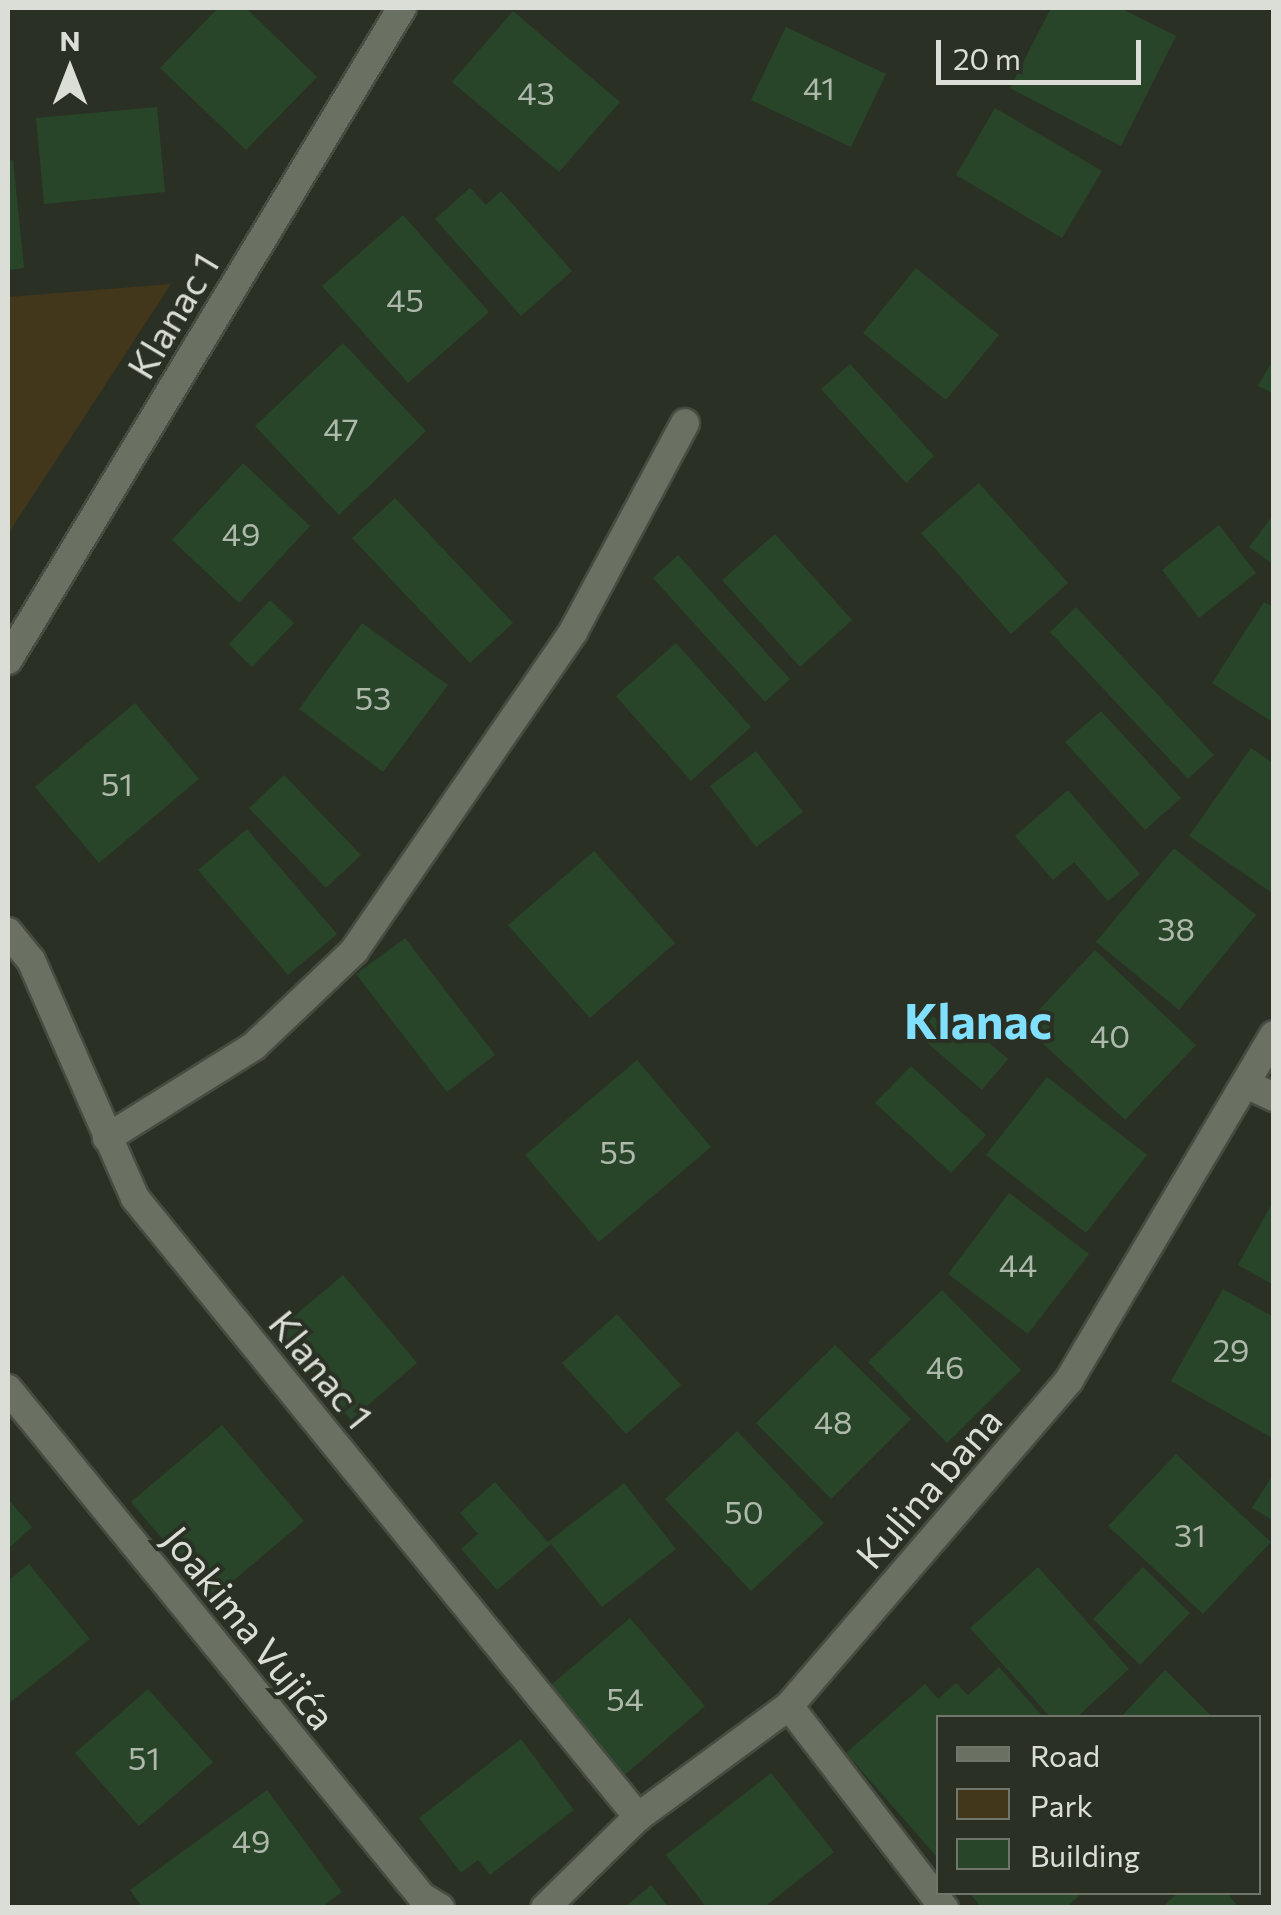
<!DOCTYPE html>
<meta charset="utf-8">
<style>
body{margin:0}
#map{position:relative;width:1281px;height:1915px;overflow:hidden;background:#2b3024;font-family:Commissioner,sans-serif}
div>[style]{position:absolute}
.green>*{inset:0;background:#42361b}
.building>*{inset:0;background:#284529}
.roads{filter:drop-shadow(2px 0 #474b41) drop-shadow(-2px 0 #474b41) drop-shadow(0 2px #474b41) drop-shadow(0 -2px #474b41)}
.minor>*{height:28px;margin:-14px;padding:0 14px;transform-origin:14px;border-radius:14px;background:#6a7062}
span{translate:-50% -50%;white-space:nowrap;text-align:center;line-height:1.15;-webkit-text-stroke:8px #2b3024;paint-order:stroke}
.number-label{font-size:32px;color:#aeb8ab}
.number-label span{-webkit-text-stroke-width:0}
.street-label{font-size:38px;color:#daded6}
.district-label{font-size:48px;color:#81dfff;font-weight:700}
.frame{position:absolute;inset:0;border:10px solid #daded6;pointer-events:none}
.legend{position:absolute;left:936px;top:1715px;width:325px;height:180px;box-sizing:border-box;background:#2b3024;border:2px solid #71766b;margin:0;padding:12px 18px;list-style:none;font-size:30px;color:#daded6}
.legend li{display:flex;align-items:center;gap:20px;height:50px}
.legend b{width:50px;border:2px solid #71766b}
.north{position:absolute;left:20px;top:20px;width:100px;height:100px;-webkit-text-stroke:8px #2b3024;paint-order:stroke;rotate:0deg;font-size:28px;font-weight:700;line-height:40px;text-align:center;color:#daded6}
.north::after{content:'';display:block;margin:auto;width:35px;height:45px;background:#daded6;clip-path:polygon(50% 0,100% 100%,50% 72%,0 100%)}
.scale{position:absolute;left:936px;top:40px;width:205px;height:45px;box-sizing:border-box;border:5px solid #daded6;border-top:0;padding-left:12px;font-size:30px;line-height:35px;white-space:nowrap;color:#daded6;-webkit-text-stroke:8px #2b3024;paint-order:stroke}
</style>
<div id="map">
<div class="green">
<i style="clip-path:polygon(171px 284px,8px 534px,8px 297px)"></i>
</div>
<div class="building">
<i style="clip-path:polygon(218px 8px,246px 8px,317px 77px,246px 150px,160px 68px)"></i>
<i style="clip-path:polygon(1051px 8px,1120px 8px,1176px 36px,1121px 146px,1010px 88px)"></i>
<i style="clip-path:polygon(513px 11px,620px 102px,559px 172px,452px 82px)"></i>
<i style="clip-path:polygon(786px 27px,886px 74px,851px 147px,751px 100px)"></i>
<i style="clip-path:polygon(157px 107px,165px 192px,44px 204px,36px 118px)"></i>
<i style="clip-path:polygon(995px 108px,1102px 171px,1062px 238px,956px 175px)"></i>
<i style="clip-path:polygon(13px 160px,24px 268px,8px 270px,8px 161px)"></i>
<i style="clip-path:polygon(470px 188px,486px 205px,501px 191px,572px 271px,521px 316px,435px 219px)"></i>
<i style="clip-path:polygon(403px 215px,489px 312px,408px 383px,322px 286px)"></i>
<i style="clip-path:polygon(916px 268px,999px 335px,946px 400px,863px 333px)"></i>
<i style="clip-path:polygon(343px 343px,426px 431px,339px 515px,255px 426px)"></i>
<i style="clip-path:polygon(1274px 358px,1274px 394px,1258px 386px)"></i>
<i style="clip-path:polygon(850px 364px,934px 456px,906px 483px,821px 389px)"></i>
<i style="clip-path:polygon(243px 463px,310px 526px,239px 603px,172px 540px)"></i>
<i style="clip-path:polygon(979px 483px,1068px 583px,1011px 634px,921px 533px)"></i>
<i style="clip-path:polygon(395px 498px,513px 623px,470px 663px,352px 538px)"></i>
<i style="clip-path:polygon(1274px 514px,1274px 565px,1249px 547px)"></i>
<i style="clip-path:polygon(1219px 525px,1256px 573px,1199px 618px,1162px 570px)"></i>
<i style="clip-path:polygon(775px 534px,852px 620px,800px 667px,722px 580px)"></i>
<i style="clip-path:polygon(678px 555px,790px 679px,765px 702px,653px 578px)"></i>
<i style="clip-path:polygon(270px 600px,294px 623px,252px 667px,229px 644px)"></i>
<i style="clip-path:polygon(1264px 602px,1274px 608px,1274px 723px,1212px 683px)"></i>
<i style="clip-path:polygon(1076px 607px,1214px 755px,1188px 779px,1050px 632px)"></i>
<i style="clip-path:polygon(362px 623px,448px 685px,383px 772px,299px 709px)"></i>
<i style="clip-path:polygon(676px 643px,751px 727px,691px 781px,616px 696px)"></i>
<i style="clip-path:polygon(135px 703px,199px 779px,99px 863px,35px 787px)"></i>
<i style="clip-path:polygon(1101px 711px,1181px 798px,1145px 830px,1065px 742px)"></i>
<i style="clip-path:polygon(1251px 748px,1274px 764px,1274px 894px,1189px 836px)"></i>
<i style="clip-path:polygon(756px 751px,803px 812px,756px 847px,710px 786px)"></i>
<i style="clip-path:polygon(284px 775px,361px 855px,326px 888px,249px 808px)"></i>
<i style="clip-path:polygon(1068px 790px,1140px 874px,1108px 901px,1074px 862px,1053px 880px,1015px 836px)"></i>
<i style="clip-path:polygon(247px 829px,337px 934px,288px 975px,198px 870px)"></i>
<i style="clip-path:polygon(1174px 848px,1256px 915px,1179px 1010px,1096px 942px)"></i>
<i style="clip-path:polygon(594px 851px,675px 943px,590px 1018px,508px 925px)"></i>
<i style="clip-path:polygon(405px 938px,495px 1055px,447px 1092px,356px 974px)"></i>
<i style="clip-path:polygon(1095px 950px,1196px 1045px,1125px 1120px,1024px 1026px)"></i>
<i style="clip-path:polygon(933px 1016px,948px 1030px,960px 1018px,1008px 1059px,982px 1090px,918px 1035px)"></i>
<i style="clip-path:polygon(637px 1060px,711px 1147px,599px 1242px,525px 1155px)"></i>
<i style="clip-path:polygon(911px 1066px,986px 1135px,951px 1173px,875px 1103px)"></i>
<i style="clip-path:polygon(1047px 1077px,1147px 1155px,1086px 1233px,986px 1155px)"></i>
<i style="clip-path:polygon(1009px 1193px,1089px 1254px,1028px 1334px,948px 1274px)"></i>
<i style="clip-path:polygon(1274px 1200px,1274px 1285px,1238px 1265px)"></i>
<i style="clip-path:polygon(343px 1275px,417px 1363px,351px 1420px,275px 1332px)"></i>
<i style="clip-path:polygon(1223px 1289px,1274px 1317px,1274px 1439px,1171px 1381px)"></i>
<i style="clip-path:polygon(942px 1290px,1021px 1370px,947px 1443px,868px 1362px)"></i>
<i style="clip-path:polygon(617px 1314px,681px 1385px,626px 1434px,562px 1363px)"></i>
<i style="clip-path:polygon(835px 1345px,911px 1419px,831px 1499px,756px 1423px)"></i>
<i style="clip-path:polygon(222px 1425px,304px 1521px,213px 1598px,131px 1502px)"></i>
<i style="clip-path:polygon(737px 1431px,824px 1523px,751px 1591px,665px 1499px)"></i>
<i style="clip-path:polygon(1176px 1454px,1271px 1542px,1203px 1614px,1108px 1526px)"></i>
<i style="clip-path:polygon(1274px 1473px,1274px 1521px,1252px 1508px)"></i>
<i style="clip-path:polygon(495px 1482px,548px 1542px,624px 1483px,676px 1549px,602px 1607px,551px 1544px,497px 1590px,461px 1549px,478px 1534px,460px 1513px)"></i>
<i style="clip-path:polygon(8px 1499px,32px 1527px,8px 1549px)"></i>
<i style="clip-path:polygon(29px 1564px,90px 1639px,8px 1704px,8px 1581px)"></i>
<i style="clip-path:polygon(1038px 1567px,1129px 1669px,1076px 1718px,1051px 1718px,970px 1628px)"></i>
<i style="clip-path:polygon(1143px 1567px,1190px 1613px,1140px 1665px,1093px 1619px)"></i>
<i style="clip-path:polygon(630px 1618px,705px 1706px,621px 1778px,545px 1690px)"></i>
<i style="clip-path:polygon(999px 1667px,1044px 1718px,938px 1718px,938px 1858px,846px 1753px,925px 1684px,938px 1699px,956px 1683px,968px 1695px)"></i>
<i style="clip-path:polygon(1165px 1670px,1213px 1718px,1120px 1718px)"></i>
<i style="clip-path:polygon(148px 1689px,213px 1762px,139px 1826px,75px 1753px)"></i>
<i style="clip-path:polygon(521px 1739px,574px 1810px,490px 1875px,478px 1860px,461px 1873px,419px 1818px)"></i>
<i style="clip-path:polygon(771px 1773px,834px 1852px,763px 1908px,707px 1908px,666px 1855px)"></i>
<i style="clip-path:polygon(267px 1790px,342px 1892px,321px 1908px,143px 1908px,130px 1890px)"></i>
<i style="clip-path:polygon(651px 1885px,669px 1908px,624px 1908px)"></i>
<i style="clip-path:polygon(969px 1892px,1083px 1892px,1066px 1908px,982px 1908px)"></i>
<i style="clip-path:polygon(1179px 1892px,1226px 1892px,1239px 1908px,1161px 1908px)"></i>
</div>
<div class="roads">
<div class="minor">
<i style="left:8px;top:660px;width:762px;rotate:-58.86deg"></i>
<i style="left:8px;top:932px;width:36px;rotate:51deg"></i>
<i style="left:31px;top:960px;width:260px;rotate:66.4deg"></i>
<i style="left:135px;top:1198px;width:798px;rotate:50.9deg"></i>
<i style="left:1246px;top:1084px;width:31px;rotate:25deg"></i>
<i style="left:107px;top:1138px;width:173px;rotate:-32deg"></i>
<i style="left:254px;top:1046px;width:138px;rotate:-43.5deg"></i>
<i style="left:354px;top:951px;width:387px;rotate:-55.5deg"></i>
<i style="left:573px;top:632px;width:237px;rotate:-61.8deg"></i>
<i style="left:8px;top:1389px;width:655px;rotate:50.82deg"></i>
<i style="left:422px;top:1897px;width:21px;rotate:31deg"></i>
<i style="left:789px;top:1706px;width:255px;rotate:52.5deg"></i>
<i style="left:545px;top:1908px;width:130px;rotate:-44.4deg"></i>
<i style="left:638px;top:1817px;width:187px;rotate:-36.3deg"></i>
<i style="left:789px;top:1706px;width:430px;rotate:-49.3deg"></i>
<i style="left:1069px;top:1380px;width:401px;rotate:-59.3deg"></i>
</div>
</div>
<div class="number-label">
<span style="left:819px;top:87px">41</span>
<span style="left:536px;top:92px">43</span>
<span style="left:405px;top:299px">45</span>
<span style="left:341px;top:428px">47</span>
<span style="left:241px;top:533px">49</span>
<span style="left:373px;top:697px">53</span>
<span style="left:117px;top:783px">51</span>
<span style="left:1176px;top:928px">38</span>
<span style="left:1110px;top:1035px">40</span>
<span style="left:618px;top:1151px">55</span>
<span style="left:1018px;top:1264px">44</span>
<span style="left:1231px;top:1349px">29</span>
<span style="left:945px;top:1366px">46</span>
<span style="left:833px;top:1421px">48</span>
<span style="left:744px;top:1511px">50</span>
<span style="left:1190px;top:1534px">31</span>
<span style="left:625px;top:1698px">54</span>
<span style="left:144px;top:1757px">51</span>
<span style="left:251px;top:1840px">49</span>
</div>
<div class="street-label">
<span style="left:172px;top:315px;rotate:-59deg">Klanac 1</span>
<span style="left:322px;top:1369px;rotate:51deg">Klanac 1</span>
<span style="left:928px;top:1487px;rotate:-49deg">Kulina bana</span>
<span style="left:250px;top:1627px;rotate:51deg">Joakima Vujića</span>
</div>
<div class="district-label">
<span style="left:978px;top:1020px">Klanac</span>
</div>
<div class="frame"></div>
<ul class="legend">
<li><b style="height:12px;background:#6a7062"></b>Road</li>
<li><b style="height:28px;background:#42361b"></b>Park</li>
<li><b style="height:28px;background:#284529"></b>Building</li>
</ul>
<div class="north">N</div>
<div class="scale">20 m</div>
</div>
